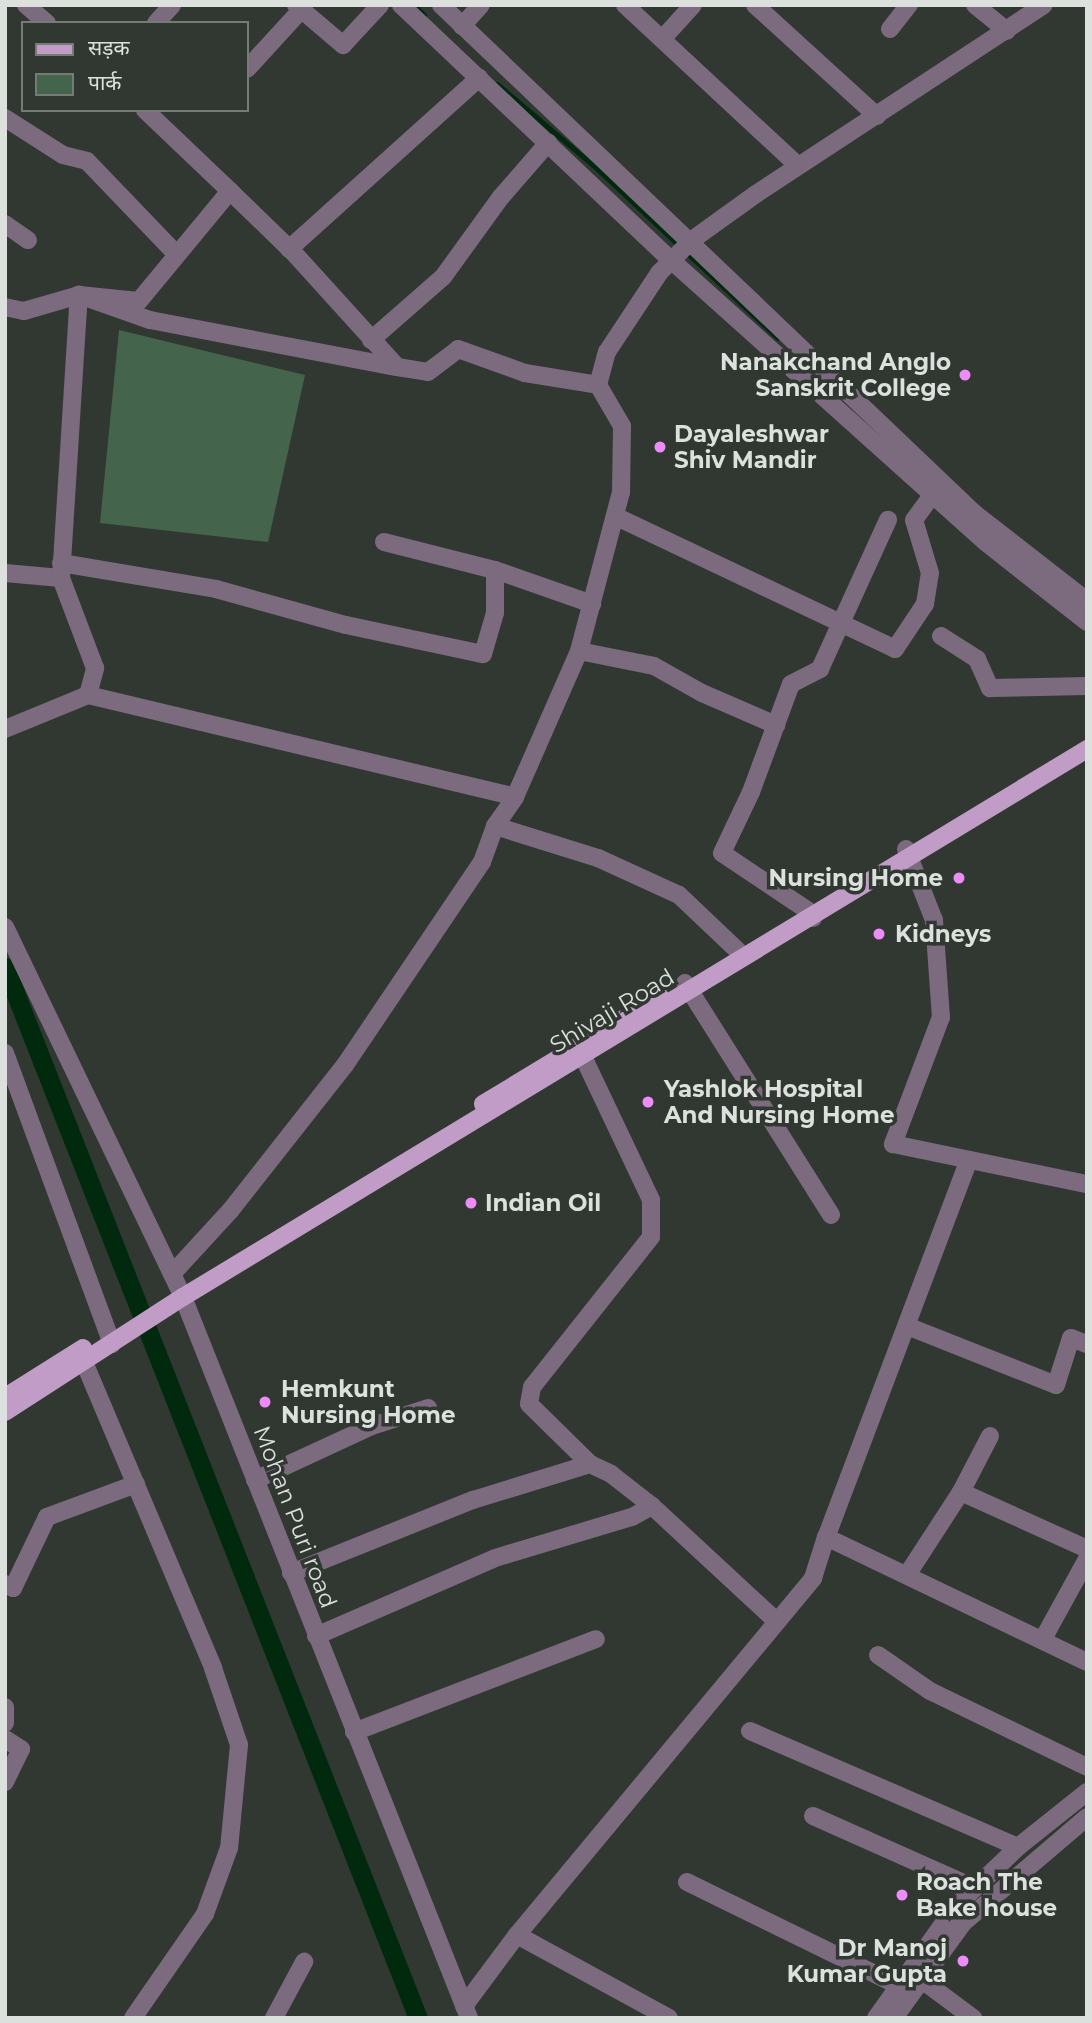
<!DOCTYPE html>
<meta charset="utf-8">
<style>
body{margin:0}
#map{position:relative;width:1092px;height:2023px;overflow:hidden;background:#313832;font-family:Montserrat,"Noto Sans Devanagari",sans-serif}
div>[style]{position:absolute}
.green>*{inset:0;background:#45644c}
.stream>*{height:5px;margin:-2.5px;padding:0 2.5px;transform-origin:2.5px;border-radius:2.5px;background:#00290e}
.canal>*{height:19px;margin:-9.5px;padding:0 9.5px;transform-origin:9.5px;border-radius:9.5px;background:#00290e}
.minor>*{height:18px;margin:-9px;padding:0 9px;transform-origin:9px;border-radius:9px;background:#7c6a7e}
.major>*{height:18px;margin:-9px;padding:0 9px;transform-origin:9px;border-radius:9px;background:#c19cc6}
.dots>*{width:19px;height:19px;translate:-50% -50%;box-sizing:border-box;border:4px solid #313832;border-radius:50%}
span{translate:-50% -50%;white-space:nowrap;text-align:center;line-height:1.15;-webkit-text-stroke:7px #313832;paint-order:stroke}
.poi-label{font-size:23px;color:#dce1dd;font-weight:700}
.right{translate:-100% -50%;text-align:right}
.left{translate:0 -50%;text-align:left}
.street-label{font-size:23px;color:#dce1dd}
.frame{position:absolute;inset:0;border:7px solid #dce1dd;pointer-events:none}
.legend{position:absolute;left:21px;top:21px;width:228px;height:91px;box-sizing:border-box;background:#313832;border:2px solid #757c76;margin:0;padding:9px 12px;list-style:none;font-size:21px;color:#dce1dd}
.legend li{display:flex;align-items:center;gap:14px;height:35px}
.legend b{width:35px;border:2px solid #757c76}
</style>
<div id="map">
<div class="green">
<i style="clip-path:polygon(119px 330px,305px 375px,268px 542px,100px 523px)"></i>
</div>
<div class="stream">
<i style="left:414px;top:5px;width:14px;rotate:45deg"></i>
<i style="left:497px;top:84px;width:126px;rotate:40.2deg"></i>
<i style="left:593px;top:165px;width:253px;rotate:43.1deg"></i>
</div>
<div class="canal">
<i style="left:5px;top:967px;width:1129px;rotate:68.55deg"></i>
</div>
<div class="minor">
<i style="left:26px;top:5px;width:28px;rotate:41deg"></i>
<i style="left:296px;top:5px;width:62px;rotate:40.4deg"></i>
<i style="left:343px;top:45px;width:54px;rotate:-47.2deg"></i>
<i style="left:401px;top:5px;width:371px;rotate:43.4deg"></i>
<i style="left:671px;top:260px;width:421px;rotate:41.9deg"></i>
<i style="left:984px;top:541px;width:131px;rotate:38.2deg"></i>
<i style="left:441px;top:5px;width:736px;rotate:43.62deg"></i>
<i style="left:974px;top:513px;width:143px;rotate:37.9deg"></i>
<i style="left:625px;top:5px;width:236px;rotate:42.9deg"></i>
<i style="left:755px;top:5px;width:165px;rotate:42.3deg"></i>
<i style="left:975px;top:5px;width:41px;rotate:39.1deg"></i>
<i style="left:156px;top:23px;width:24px;rotate:-48deg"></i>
<i style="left:462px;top:26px;width:28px;rotate:-48deg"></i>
<i style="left:890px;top:29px;width:31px;rotate:-52deg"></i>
<i style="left:664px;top:37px;width:43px;rotate:-47.8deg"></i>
<i style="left:247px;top:69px;width:80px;rotate:-47.5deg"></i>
<i style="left:145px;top:110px;width:117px;rotate:43.6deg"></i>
<i style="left:5px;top:118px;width:69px;rotate:32.5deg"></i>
<i style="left:63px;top:155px;width:25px;rotate:14deg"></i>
<i style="left:87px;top:161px;width:130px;rotate:46.2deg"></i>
<i style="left:5px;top:224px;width:28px;rotate:35deg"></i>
<i style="left:289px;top:249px;width:256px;rotate:-42deg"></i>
<i style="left:5px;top:307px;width:19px;rotate:12deg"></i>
<i style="left:24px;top:311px;width:57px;rotate:-16.2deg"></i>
<i style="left:79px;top:295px;width:75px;rotate:19.4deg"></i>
<i style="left:150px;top:320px;width:250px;rotate:10.8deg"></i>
<i style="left:371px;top:340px;width:96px;rotate:-41.2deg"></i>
<i style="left:443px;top:277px;width:99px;rotate:-54.1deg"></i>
<i style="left:501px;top:197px;width:72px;rotate:-49deg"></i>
<i style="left:615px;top:516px;width:310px;rotate:25.4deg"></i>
<i style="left:895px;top:649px;width:54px;rotate:-56.3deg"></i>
<i style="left:925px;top:604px;width:31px;rotate:-81deg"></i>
<i style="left:930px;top:573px;width:55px;rotate:-106.8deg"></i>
<i style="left:914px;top:520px;width:31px;rotate:-54deg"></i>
<i style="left:384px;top:542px;width:114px;rotate:14.2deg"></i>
<i style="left:61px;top:563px;width:157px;rotate:9.5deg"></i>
<i style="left:216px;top:589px;width:135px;rotate:15.5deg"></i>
<i style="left:346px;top:625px;width:140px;rotate:12deg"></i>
<i style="left:483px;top:654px;width:43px;rotate:-73.7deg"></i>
<i style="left:495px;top:613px;width:43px;rotate:-90deg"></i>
<i style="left:495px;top:570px;width:103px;rotate:19.3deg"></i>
<i style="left:5px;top:573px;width:56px;rotate:5.1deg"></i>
<i style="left:941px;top:636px;width:43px;rotate:32.6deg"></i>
<i style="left:977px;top:659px;width:32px;rotate:66deg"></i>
<i style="left:990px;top:688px;width:97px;rotate:-1.2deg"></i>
<i style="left:579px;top:651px;width:76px;rotate:11.3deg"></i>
<i style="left:654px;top:666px;width:55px;rotate:29.4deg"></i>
<i style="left:702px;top:693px;width:81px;rotate:23.4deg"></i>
<i style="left:88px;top:695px;width:28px;rotate:-75deg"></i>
<i style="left:95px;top:668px;width:96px;rotate:-110.7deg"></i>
<i style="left:61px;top:578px;width:284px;rotate:-86.4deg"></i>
<i style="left:79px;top:295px;width:60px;rotate:5.7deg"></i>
<i style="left:139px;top:301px;width:143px;rotate:-50.4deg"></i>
<i style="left:230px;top:191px;width:86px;rotate:44.1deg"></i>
<i style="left:292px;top:251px;width:156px;rotate:47.8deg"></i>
<i style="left:397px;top:367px;width:31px;rotate:9deg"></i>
<i style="left:428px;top:372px;width:38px;rotate:-37deg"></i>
<i style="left:458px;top:349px;width:71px;rotate:19.7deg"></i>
<i style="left:525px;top:373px;width:74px;rotate:9.3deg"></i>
<i style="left:5px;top:729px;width:90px;rotate:-22.3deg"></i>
<i style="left:88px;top:695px;width:439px;rotate:13.4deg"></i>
<i style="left:495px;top:826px;width:108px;rotate:17.3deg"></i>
<i style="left:598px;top:858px;width:89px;rotate:24.6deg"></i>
<i style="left:679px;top:895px;width:81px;rotate:43.5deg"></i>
<i style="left:906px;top:849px;width:76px;rotate:68.5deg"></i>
<i style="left:934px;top:920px;width:97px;rotate:85.9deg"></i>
<i style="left:941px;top:1017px;width:136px;rotate:110.7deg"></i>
<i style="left:893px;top:1144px;width:198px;rotate:11.7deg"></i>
<i style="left:813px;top:918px;width:10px;rotate:-127deg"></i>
<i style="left:807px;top:910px;width:102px;rotate:-146.2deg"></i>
<i style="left:722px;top:853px;width:68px;rotate:-64.6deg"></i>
<i style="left:751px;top:792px;width:115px;rotate:-69.7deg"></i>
<i style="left:791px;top:684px;width:33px;rotate:-27deg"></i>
<i style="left:820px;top:669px;width:164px;rotate:-65.5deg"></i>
<i style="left:5px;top:927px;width:411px;rotate:64.3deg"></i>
<i style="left:183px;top:1297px;width:776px;rotate:68.36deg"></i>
<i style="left:685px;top:983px;width:274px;rotate:57.8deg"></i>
<i style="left:578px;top:1046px;width:170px;rotate:64.6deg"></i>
<i style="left:651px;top:1200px;width:37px;rotate:90deg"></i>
<i style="left:651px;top:1237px;width:191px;rotate:128.4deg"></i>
<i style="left:532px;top:1387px;width:17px;rotate:100deg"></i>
<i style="left:529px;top:1404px;width:86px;rotate:44.5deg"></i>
<i style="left:5px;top:1053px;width:310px;rotate:69.8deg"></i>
<i style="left:968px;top:1162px;width:401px;rotate:110.7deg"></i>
<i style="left:826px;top:1537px;width:289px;rotate:25.6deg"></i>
<i style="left:172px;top:1274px;width:86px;rotate:-47.4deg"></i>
<i style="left:230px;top:1211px;width:186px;rotate:-51.8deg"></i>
<i style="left:345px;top:1065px;width:245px;rotate:-56deg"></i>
<i style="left:482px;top:862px;width:38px;rotate:-70deg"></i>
<i style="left:495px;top:826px;width:35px;rotate:-55deg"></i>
<i style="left:515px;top:797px;width:159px;rotate:-66.3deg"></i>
<i style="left:579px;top:651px;width:164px;rotate:-75.2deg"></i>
<i style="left:621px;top:492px;width:66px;rotate:-89.1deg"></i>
<i style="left:622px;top:426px;width:48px;rotate:-120.3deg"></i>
<i style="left:598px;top:385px;width:34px;rotate:-75deg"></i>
<i style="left:607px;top:352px;width:95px;rotate:-56.6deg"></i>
<i style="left:659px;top:273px;width:47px;rotate:-45deg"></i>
<i style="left:692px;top:240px;width:79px;rotate:-35.7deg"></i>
<i style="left:756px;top:194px;width:344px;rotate:-33.3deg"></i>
<i style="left:907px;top:1326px;width:160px;rotate:21.6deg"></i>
<i style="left:1056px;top:1385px;width:49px;rotate:-72.3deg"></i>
<i style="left:1071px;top:1338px;width:17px;rotate:21deg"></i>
<i style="left:84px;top:1362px;width:332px;rotate:67.1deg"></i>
<i style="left:213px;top:1668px;width:81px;rotate:71.3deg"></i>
<i style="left:239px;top:1745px;width:103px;rotate:95.5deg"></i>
<i style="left:229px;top:1848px;width:70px;rotate:110deg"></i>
<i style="left:205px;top:1914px;width:126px;rotate:124.7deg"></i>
<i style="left:255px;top:1480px;width:129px;rotate:-24.8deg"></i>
<i style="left:372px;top:1426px;width:59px;rotate:-17.8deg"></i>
<i style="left:961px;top:1492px;width:138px;rotate:24.3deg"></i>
<i style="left:291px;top:1573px;width:196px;rotate:-21.9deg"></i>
<i style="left:473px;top:1500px;width:122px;rotate:-17.1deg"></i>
<i style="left:590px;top:1464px;width:23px;rotate:25deg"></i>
<i style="left:611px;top:1474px;width:52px;rotate:38deg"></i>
<i style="left:652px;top:1506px;width:168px;rotate:42.8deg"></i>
<i style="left:907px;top:1575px;width:99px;rotate:-57deg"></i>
<i style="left:961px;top:1492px;width:63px;rotate:-62.6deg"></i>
<i style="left:5px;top:1584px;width:9px;rotate:27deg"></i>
<i style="left:13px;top:1588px;width:79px;rotate:-64.4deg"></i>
<i style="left:47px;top:1517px;width:95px;rotate:-20.3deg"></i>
<i style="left:316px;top:1636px;width:195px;rotate:-23.5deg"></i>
<i style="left:495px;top:1558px;width:143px;rotate:-16.7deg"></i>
<i style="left:632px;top:1517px;width:23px;rotate:-29deg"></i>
<i style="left:1043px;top:1639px;width:91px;rotate:-61.2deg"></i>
<i style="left:878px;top:1655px;width:63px;rotate:34.7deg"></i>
<i style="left:930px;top:1691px;width:174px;rotate:25.8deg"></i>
<i style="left:5px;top:1707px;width:16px;rotate:90deg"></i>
<i style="left:750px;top:1731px;width:292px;rotate:23.4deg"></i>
<i style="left:354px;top:1732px;width:259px;rotate:-21deg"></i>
<i style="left:5px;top:1739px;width:19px;rotate:32deg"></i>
<i style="left:21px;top:1749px;width:37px;rotate:116deg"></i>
<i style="left:813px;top:1816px;width:177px;rotate:24deg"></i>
<i style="left:687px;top:1882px;width:234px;rotate:26.1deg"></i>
<i style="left:517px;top:1935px;width:173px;rotate:28.6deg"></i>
<i style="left:922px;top:1980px;width:64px;rotate:36.7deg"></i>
<i style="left:464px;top:2006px;width:89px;rotate:-53.3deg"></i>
<i style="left:517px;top:1935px;width:464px;rotate:-50.3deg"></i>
<i style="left:813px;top:1578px;width:43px;rotate:-72.4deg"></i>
<i style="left:274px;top:2018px;width:64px;rotate:-61.8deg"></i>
<i style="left:876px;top:2018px;width:138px;rotate:-54.5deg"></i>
<i style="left:956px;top:1906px;width:86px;rotate:-43.6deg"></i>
<i style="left:1018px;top:1847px;width:88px;rotate:-38.6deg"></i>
<i style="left:894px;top:2018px;width:117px;rotate:-54deg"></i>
<i style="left:963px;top:1923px;width:163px;rotate:-40.5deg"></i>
</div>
<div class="major">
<i style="left:483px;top:1104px;width:207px;rotate:-31.2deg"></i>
<i style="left:5px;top:1397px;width:92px;rotate:-32.1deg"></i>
<i style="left:5px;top:1412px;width:212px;rotate:-32.9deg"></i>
<i style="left:183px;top:1297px;width:1057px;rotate:-31.22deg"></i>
</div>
<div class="dots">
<i style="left:965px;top:375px;background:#ed8cf9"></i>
<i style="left:660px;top:447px;background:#ed8cf9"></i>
<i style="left:959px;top:878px;background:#ed8cf9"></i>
<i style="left:879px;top:934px;background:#ed8cf9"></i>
<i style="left:648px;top:1102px;background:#ed8cf9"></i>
<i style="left:471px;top:1203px;background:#ed8cf9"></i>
<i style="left:265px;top:1402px;background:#ed8cf9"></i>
<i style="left:902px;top:1895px;background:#ed8cf9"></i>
<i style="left:963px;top:1961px;background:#ed8cf9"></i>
</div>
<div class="poi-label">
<span class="right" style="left:951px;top:375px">Nanakchand Anglo<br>Sanskrit College</span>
<span class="left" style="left:674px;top:447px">Dayaleshwar<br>Shiv Mandir</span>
<span class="right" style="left:943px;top:878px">Nursing Home</span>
<span class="left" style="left:895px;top:934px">Kidneys</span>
<span class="left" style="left:664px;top:1102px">Yashlok Hospital<br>And Nursing Home</span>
<span class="left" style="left:485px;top:1203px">Indian Oil</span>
<span class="left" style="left:281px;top:1402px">Hemkunt<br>Nursing Home</span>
<span class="left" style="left:916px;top:1895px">Roach The<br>Bake house</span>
<span class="right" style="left:947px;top:1961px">Dr Manoj<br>Kumar Gupta</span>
</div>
<div class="street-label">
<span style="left:612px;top:1011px;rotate:-31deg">Shivaji Road</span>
<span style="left:295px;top:1517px;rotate:69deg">Mohan Puri road</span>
</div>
<div class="frame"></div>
<ul class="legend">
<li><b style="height:9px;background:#c19cc6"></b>सड़क</li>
<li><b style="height:19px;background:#45644c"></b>पार्क</li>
</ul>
</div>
